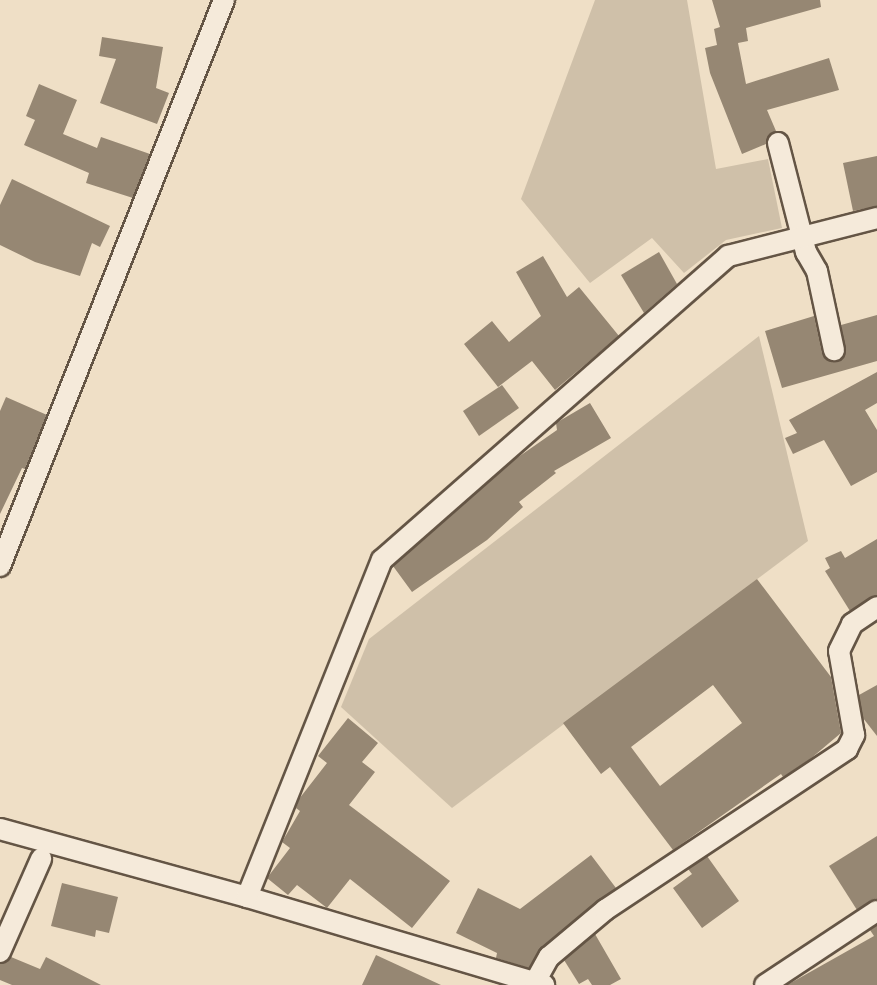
<!DOCTYPE html>
<style>
body{margin:0}
#map{position:relative;width:877px;height:985px;overflow:hidden;background:#efdfc6;font-family:Vollkorn,serif}
div>[style]{position:absolute}
.green>*{inset:0;background:#cfc0a9}
.building>*{inset:0;background:#968773}
.roads{filter:drop-shadow(2px 0 #645545) drop-shadow(-2px 0 #645545) drop-shadow(0 2px #645545) drop-shadow(0 -2px #645545)}
.street>*{height:20px;margin:-10px;padding:0 10px;transform-origin:10px;border-radius:10px;background:#f5eada}
span{translate:-50% -50%;white-space:nowrap;text-align:center;line-height:1.15;-webkit-text-stroke:5px #f5eada;paint-order:stroke}
</style>
<div id="map">
<div class="green">
<i style="clip-path:polygon(595px 0,687px 0,716px 169px,768px 159px,782px 228px,726px 240px,684px 273px,652px 238px,590px 283px,521px 199px)"></i>
<i style="clip-path:polygon(759px 336px,808px 541px,452px 808px,341px 707px,369px 639px)"></i>
</div>
<div class="building">
<i style="clip-path:polygon(712px 0,820px 0,821px 7px,746px 28px,748px 41px,738px 43px,746px 84px,829px 58px,839px 90px,767px 110px,776px 131px,769px 135px,766px 144px,742px 154px,710px 73px,705px 48px,717px 45px,714px 29px,720px 27px)"></i>
<i style="clip-path:polygon(102px 37px,163px 47px,156px 88px,169px 93px,157px 124px,100px 103px,116px 59px,99px 56px)"></i>
<i style="clip-path:polygon(39px 84px,77px 100px,63px 134px,97px 148px,101px 137px,150px 154px,133px 198px,86px 183px,89px 173px,24px 145px,35px 120px,26px 116px)"></i>
<i style="clip-path:polygon(877px 156px,877px 206px,853px 211px,843px 163px)"></i>
<i style="clip-path:polygon(12px 179px,110px 226px,100px 247px,92px 243px,80px 276px,35px 262px,0 245px,0 205px)"></i>
<i style="clip-path:polygon(659px 252px,677px 284px,644px 313px,621px 275px)"></i>
<i style="clip-path:polygon(543px 256px,567px 297px,579px 287px,619px 336px,555px 390px,532px 361px,498px 387px,464px 344px,492px 321px,509px 342px,541px 316px,516px 272px)"></i>
<i style="clip-path:polygon(877px 315px,877px 361px,782px 388px,765px 331px,814px 316px,822px 353px,836px 362px,846px 353px,841px 325px)"></i>
<i style="clip-path:polygon(877px 372px,877px 403px,865px 410px,877px 430px,877px 472px,851px 486px,824px 440px,793px 454px,785px 438px,797px 433px,789px 420px)"></i>
<i style="clip-path:polygon(502px 385px,519px 408px,479px 436px,463px 411px)"></i>
<i style="clip-path:polygon(6px 397px,47px 415px,25px 469px,22px 468px,0 514px,0 411px)"></i>
<i style="clip-path:polygon(590px 403px,611px 438px,554px 471px,556px 473px,519px 502px,523px 507px,487px 540px,412px 592px,393px 566px,514px 460px,557px 430px,556px 423px)"></i>
<i style="clip-path:polygon(877px 539px,877px 595px,850px 611px,825px 571px,830px 568px,825px 558px,841px 551px,845px 558px)"></i>
<i style="clip-path:polygon(evenodd,757px 579px,831px 677px,841px 733px,809px 760px,783px 777px,781px 774px,673px 850px,610px 767px,601px 774px,563px 723px,757px 579px,713px 685px,742px 723px,660px 786px,631px 747px,713px 685px)"></i>
<i style="clip-path:polygon(877px 685px,877px 736px,863px 718px,859px 695px)"></i>
<i style="clip-path:polygon(348px 718px,378px 743px,362px 762px,375px 772px,349px 805px,450px 881px,412px 928px,350px 879px,327px 908px,297px 885px,288px 895px,267px 878px,290px 848px,282px 842px,300px 811px,296px 808px,299px 799px,327px 763px,318px 756px)"></i>
<i style="clip-path:polygon(877px 836px,877px 899px,857px 910px,829px 866px)"></i>
<i style="clip-path:polygon(591px 855px,616px 888px,541px 948px,529px 968px,496px 958px,497px 953px,456px 933px,478px 888px,520px 909px)"></i>
<i style="clip-path:polygon(707px 856px,739px 901px,702px 928px,673px 888px,692px 874px,688px 869px)"></i>
<i style="clip-path:polygon(62px 883px,118px 897px,109px 933px,96px 930px,95px 937px,51px 926px)"></i>
<i style="clip-path:polygon(877px 925px,877px 985px,787px 985px,874px 936px,870px 930px)"></i>
<i style="clip-path:polygon(595px 934px,621px 979px,610px 985px,592px 985px,588px 979px,579px 984px,564px 960px)"></i>
<i style="clip-path:polygon(376px 955px,441px 985px,362px 985px)"></i>
<i style="clip-path:polygon(11px 957px,40px 969px,46px 957px,101px 985px,12px 985px,0 980px,0 964px)"></i>
</div>
<div class="roads">
<div class="street">
<i style="left:778px;top:143px;width:113px;rotate:75.6deg"></i>
<i style="left:806px;top:252px;width:22px;rotate:60deg"></i>
<i style="left:817px;top:271px;width:81px;rotate:77.9deg"></i>
<i style="left:0;top:566px;width:609px;rotate:-68.41deg"></i>
<i style="left:0;top:829px;width:256px;rotate:15.4deg"></i>
<i style="left:247px;top:897px;width:310px;rotate:16.5deg"></i>
<i style="left:247px;top:897px;width:363px;rotate:-68.2deg"></i>
<i style="left:382px;top:560px;width:461px;rotate:-41.3deg"></i>
<i style="left:728px;top:256px;width:154px;rotate:-14.3deg"></i>
<i style="left:0;top:952px;width:102px;rotate:-66.2deg"></i>
<i style="left:535px;top:982px;width:29px;rotate:-61deg"></i>
<i style="left:549px;top:957px;width:73px;rotate:-40deg"></i>
<i style="left:605px;top:910px;width:291px;rotate:-33.6deg"></i>
<i style="left:847px;top:749px;width:16px;rotate:-63deg"></i>
<i style="left:854px;top:735px;width:85px;rotate:-100.1deg"></i>
<i style="left:839px;top:651px;width:30px;rotate:-64deg"></i>
<i style="left:852px;top:624px;width:30px;rotate:-34deg"></i>
<i style="left:765px;top:985px;width:134px;rotate:-33.5deg"></i>
</div>
</div>
</div>
